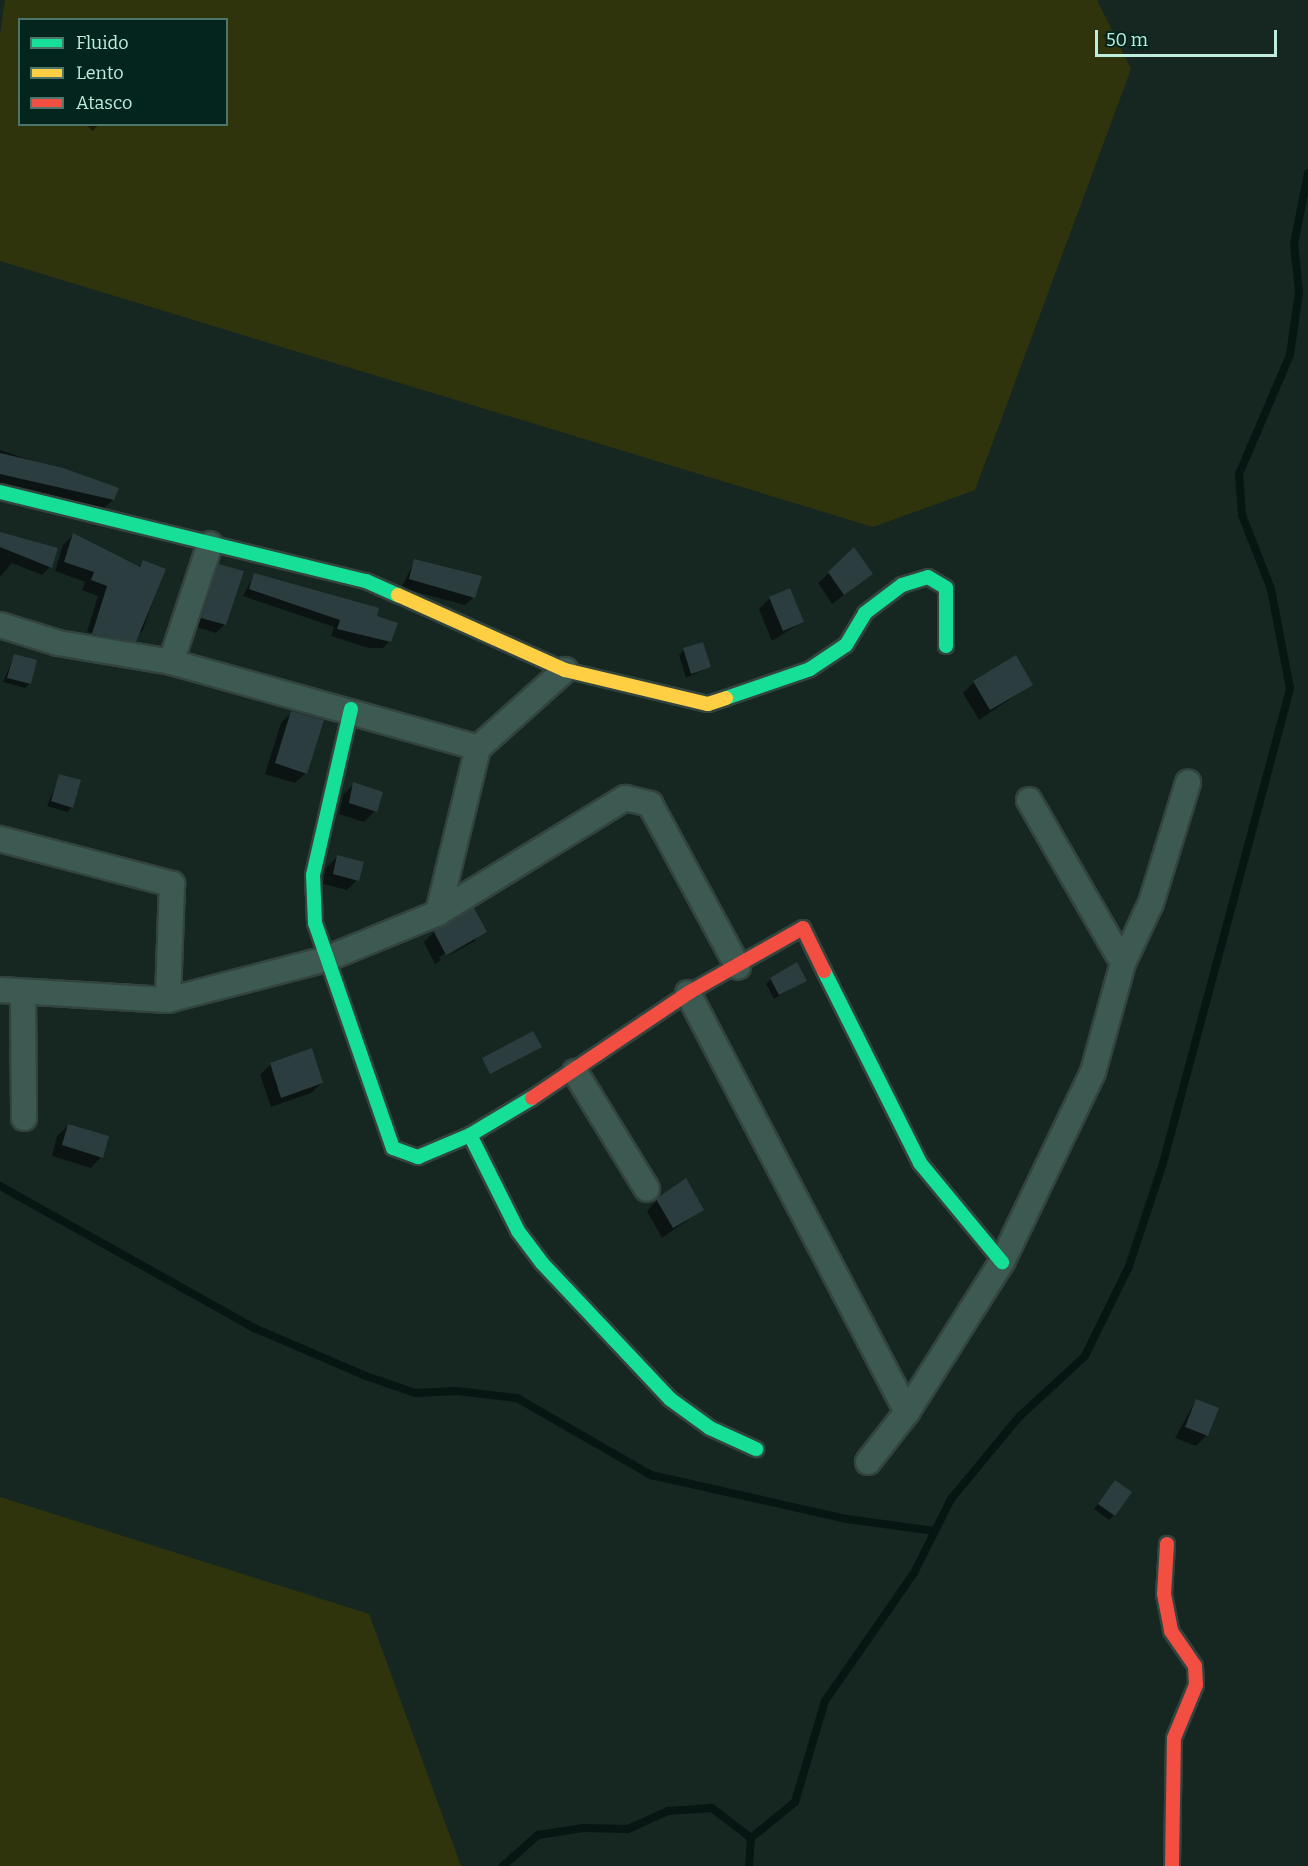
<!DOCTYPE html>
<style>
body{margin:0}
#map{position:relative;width:1308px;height:1866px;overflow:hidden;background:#162722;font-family:Bitter,serif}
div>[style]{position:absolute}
.green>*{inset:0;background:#30340c}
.shadow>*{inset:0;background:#0007}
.stream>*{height:8px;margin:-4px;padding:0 4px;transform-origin:4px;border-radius:4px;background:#071612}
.building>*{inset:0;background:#2b3d3e}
.roads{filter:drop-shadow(2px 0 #33443f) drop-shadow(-2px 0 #33443f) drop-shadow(0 2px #33443f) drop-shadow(0 -2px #33443f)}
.street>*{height:24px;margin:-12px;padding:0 12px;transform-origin:12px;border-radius:12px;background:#3d5a52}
.fast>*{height:14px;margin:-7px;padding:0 7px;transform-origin:7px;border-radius:7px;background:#16e098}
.slow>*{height:14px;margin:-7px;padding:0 7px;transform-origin:7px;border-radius:7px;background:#ffcf43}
.jam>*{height:14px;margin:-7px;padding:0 7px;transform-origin:7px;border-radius:7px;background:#f24e42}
span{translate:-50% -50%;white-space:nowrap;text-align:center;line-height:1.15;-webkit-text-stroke:6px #03251d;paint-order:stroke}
.legend{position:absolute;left:18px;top:18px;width:210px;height:108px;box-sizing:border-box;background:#03251d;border:2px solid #4e756a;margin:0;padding:8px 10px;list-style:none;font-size:18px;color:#beedde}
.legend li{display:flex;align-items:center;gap:12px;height:30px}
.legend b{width:30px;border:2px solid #4e756a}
.scale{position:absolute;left:1095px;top:30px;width:182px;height:27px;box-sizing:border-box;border:3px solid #beedde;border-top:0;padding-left:8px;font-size:18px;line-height:21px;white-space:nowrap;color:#beedde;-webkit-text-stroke:4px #03251d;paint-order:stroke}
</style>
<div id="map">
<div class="green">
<i style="clip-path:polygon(evenodd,5px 0,1097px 0,1131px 69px,975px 490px,873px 527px,0 261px,0 35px,5px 0,20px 20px,226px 20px,226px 124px,20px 124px,20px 20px)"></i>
<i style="clip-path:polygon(0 1497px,369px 1614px,461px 1866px,0 1866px)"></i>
</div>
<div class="shadow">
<i style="clip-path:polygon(85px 124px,99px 124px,93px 131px)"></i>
<i style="clip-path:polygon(0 450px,117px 489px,113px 500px,104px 508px,0 486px)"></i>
<i style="clip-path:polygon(0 533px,50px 567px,42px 575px,12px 563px,0 577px)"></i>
<i style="clip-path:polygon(73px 535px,138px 567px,144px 561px,164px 569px,143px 630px,125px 651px,83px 644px,86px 635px,131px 639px,87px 632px,98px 596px,82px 590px,85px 582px,55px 571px,63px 545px)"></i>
<i style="clip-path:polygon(415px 560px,474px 597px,465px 605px,401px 588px)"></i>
<i style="clip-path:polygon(219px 566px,225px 624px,216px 633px,194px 626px,210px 574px)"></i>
<i style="clip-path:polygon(829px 573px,871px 574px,832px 604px,818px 583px)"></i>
<i style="clip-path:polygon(254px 575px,375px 617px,390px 641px,383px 648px,368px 648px,331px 636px,334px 627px,243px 596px)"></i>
<i style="clip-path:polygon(770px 598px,802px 622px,772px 641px,759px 609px)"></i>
<i style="clip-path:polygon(684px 650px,709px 667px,686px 678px,679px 655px)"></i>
<i style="clip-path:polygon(14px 656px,30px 683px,25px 688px,3px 682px)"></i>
<i style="clip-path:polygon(974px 682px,1031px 685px,979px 720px,963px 693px)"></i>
<i style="clip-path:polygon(292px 712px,306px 773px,295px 783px,265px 774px,281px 723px)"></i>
<i style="clip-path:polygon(60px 775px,72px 807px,67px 812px,47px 806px)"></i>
<i style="clip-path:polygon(354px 784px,375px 811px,364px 822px,339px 814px,343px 795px)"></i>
<i style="clip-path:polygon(337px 857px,357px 880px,347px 890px,323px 884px,326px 868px)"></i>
<i style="clip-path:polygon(evenodd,434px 932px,485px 932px,435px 964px,424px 942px,434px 932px,475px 937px,475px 941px,441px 960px,439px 957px,475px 937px)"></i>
<i style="clip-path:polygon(771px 979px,805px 980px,774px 999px,766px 984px)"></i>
<i style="clip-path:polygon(271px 1064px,322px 1083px,311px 1093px,271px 1107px,260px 1075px)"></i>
<i style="clip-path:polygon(68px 1126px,101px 1157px,91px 1168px,52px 1156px,57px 1136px)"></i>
<i style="clip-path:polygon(657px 1200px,702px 1210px,662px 1238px,647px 1211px)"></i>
<i style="clip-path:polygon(1196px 1400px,1207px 1435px,1196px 1446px,1175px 1438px)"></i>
<i style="clip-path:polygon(1115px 1482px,1114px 1515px,1109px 1520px,1094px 1509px)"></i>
</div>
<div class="stream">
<i style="left:0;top:1186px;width:291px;rotate:29.2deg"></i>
<i style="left:254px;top:1328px;width:122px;rotate:23.2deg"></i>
<i style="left:366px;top:1376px;width:52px;rotate:19.1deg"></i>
<i style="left:415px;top:1393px;width:42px;rotate:-2.7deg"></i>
<i style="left:457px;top:1391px;width:60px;rotate:6.7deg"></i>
<i style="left:517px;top:1398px;width:155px;rotate:29.9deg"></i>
<i style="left:651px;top:1475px;width:201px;rotate:12.7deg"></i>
<i style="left:847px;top:1519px;width:89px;rotate:7.8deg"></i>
<i style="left:503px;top:1866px;width:47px;rotate:-41.5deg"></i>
<i style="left:538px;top:1835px;width:46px;rotate:-8.8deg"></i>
<i style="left:583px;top:1828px;width:45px;rotate:1.3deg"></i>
<i style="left:628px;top:1829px;width:44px;rotate:-24.2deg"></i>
<i style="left:668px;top:1811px;width:44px;rotate:-3.9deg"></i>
<i style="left:712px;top:1808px;width:49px;rotate:37.6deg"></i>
<i style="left:749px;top:1866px;width:28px;rotate:-86deg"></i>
<i style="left:751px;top:1838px;width:57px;rotate:-39.3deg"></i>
<i style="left:795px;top:1802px;width:105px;rotate:-73.5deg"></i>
<i style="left:825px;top:1701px;width:156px;rotate:-55.2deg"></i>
<i style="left:914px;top:1573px;width:83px;rotate:-63.4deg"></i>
<i style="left:951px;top:1499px;width:108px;rotate:-50.3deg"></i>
<i style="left:1020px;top:1416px;width:88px;rotate:-42.7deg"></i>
<i style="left:1085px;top:1356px;width:100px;rotate:-63.9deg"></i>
<i style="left:1129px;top:1266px;width:108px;rotate:-71.7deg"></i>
<i style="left:1163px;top:1163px;width:492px;rotate:-75deg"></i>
<i style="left:1290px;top:688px;width:101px;rotate:-100.9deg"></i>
<i style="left:1271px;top:589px;width:79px;rotate:-111.4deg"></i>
<i style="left:1242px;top:515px;width:41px;rotate:-94.2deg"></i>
<i style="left:1239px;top:474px;width:129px;rotate:-66.8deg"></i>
<i style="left:1290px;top:355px;width:64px;rotate:-81.9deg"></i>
<i style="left:1299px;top:292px;width:48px;rotate:-95.9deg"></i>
<i style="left:1294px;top:244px;width:72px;rotate:-78.8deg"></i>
</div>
<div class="building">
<i style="clip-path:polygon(0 453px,63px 468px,119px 488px,114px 500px,0 474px)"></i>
<i style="clip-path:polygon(0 532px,58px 548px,52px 568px,0 547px)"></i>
<i style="clip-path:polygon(73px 533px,140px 567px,143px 560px,166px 569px,136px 642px,92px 634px,107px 586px,91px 580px,94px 572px,64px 562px)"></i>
<i style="clip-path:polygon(854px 547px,873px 574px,844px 595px,828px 572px)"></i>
<i style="clip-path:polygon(414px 559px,482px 576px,475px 598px,409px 579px)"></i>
<i style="clip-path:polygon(218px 564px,244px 571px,226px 625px,201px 618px)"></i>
<i style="clip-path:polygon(254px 573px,379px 608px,377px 616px,398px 623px,391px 642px,337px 629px,340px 620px,249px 589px)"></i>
<i style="clip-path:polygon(790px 588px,804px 622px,783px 631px,769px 597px)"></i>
<i style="clip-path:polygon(703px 642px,711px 667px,691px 674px,683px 648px)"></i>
<i style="clip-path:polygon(14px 654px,37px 660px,31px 684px,7px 678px)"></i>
<i style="clip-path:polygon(1016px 655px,1033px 685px,990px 710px,973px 681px)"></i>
<i style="clip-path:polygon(291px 711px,324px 720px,307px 774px,275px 763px)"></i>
<i style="clip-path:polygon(59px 774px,81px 780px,73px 808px,51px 801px)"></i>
<i style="clip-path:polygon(353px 782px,383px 792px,377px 812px,349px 803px)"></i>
<i style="clip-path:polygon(337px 855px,364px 862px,359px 881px,333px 874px)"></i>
<i style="clip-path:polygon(474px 908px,487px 932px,446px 955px,433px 930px)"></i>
<i style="clip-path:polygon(797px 962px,807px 981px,779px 995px,770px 978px)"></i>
<i style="clip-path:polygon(533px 1031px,542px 1047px,490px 1074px,482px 1058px)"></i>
<i style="clip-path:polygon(312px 1048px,323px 1083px,281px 1098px,270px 1063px)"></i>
<i style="clip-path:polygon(68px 1124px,109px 1136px,103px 1158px,62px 1145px)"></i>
<i style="clip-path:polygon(686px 1178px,704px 1210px,673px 1228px,656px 1199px)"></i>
<i style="clip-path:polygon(1196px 1399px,1219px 1408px,1208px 1436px,1185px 1427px)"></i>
<i style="clip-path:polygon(1115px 1480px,1132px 1492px,1115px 1516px,1098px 1504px)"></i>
</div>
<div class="roads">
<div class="street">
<i style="left:0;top:625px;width:61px;rotate:17.2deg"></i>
<i style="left:58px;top:643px;width:115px;rotate:9.5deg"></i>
<i style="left:171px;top:662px;width:319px;rotate:15.6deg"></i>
<i style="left:478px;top:748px;width:117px;rotate:-41.9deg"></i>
<i style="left:171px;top:662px;width:124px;rotate:-71.7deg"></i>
<i style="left:0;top:839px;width:178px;rotate:14.7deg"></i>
<i style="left:172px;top:884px;width:116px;rotate:92deg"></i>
<i style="left:438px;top:913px;width:170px;rotate:-76.4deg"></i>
<i style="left:1123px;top:963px;width:66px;rotate:-65deg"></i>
<i style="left:1151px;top:903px;width:126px;rotate:-72.9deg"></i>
<i style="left:0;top:990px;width:168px;rotate:3.4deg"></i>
<i style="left:168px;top:1000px;width:163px;rotate:-14.5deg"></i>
<i style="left:326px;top:959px;width:121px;rotate:-22.3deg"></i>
<i style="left:438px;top:913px;width:220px;rotate:-31.6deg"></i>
<i style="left:625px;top:798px;width:26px;rotate:13deg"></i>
<i style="left:650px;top:804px;width:185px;rotate:61.6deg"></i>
<i style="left:688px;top:993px;width:473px;rotate:62.4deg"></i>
<i style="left:23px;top:994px;width:124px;rotate:89.5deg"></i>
<i style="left:575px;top:1072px;width:137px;rotate:58.4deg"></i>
<i style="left:868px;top:1462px;width:63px;rotate:-52deg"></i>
<i style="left:907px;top:1412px;width:178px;rotate:-57.7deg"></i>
<i style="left:1002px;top:1262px;width:211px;rotate:-64.4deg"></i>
<i style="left:1093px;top:1072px;width:113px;rotate:-74.6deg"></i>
<i style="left:1123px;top:963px;width:188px;rotate:-120deg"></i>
</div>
<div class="fast">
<i style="left:0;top:492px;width:377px;rotate:13.7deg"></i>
<i style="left:366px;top:581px;width:35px;rotate:24deg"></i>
<i style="left:726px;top:698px;width:89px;rotate:-19deg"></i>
<i style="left:810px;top:669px;width:43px;rotate:-33.7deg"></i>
<i style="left:846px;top:645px;width:37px;rotate:-59deg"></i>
<i style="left:865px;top:613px;width:46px;rotate:-37.1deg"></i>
<i style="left:902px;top:585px;width:27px;rotate:-17deg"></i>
<i style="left:928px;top:577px;width:21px;rotate:31deg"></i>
<i style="left:946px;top:588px;width:58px;rotate:90deg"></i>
<i style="left:351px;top:709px;width:170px;rotate:102.9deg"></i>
<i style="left:313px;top:875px;width:48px;rotate:87.6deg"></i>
<i style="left:315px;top:923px;width:238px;rotate:70.9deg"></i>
<i style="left:393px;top:1148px;width:27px;rotate:20deg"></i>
<i style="left:418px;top:1157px;width:56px;rotate:-22.9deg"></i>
<i style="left:470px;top:1135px;width:72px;rotate:-30.8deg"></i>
<i style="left:824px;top:971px;width:215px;rotate:63.4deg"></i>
<i style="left:920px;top:1163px;width:129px;rotate:50.4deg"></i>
<i style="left:470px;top:1135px;width:107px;rotate:63.4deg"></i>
<i style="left:518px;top:1231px;width:40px;rotate:53deg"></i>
<i style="left:542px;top:1263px;width:187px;rotate:46.7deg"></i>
<i style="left:670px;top:1399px;width:49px;rotate:35.9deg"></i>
<i style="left:710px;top:1428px;width:51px;rotate:24.5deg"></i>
</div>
<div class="slow">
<i style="left:398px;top:595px;width:183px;rotate:24.2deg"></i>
<i style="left:565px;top:670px;width:147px;rotate:13.4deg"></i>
<i style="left:708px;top:704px;width:19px;rotate:-18deg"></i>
</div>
<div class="jam">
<i style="left:532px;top:1098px;width:188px;rotate:-33.9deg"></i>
<i style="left:688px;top:993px;width:132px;rotate:-29.5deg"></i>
<i style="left:803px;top:928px;width:48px;rotate:64deg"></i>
<i style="left:1167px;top:1544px;width:50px;rotate:93.4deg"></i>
<i style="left:1164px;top:1594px;width:38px;rotate:79deg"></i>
<i style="left:1171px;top:1631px;width:42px;rotate:55.6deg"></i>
<i style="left:1195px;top:1666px;width:19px;rotate:87deg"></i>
<i style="left:1196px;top:1685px;width:57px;rotate:112.5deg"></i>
<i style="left:1174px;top:1738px;width:128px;rotate:90.9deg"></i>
</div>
</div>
<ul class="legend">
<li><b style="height:8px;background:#16e098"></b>Fluido</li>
<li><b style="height:8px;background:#ffcf43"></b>Lento</li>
<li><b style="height:8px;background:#f24e42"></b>Atasco</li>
</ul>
<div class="scale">50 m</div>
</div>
